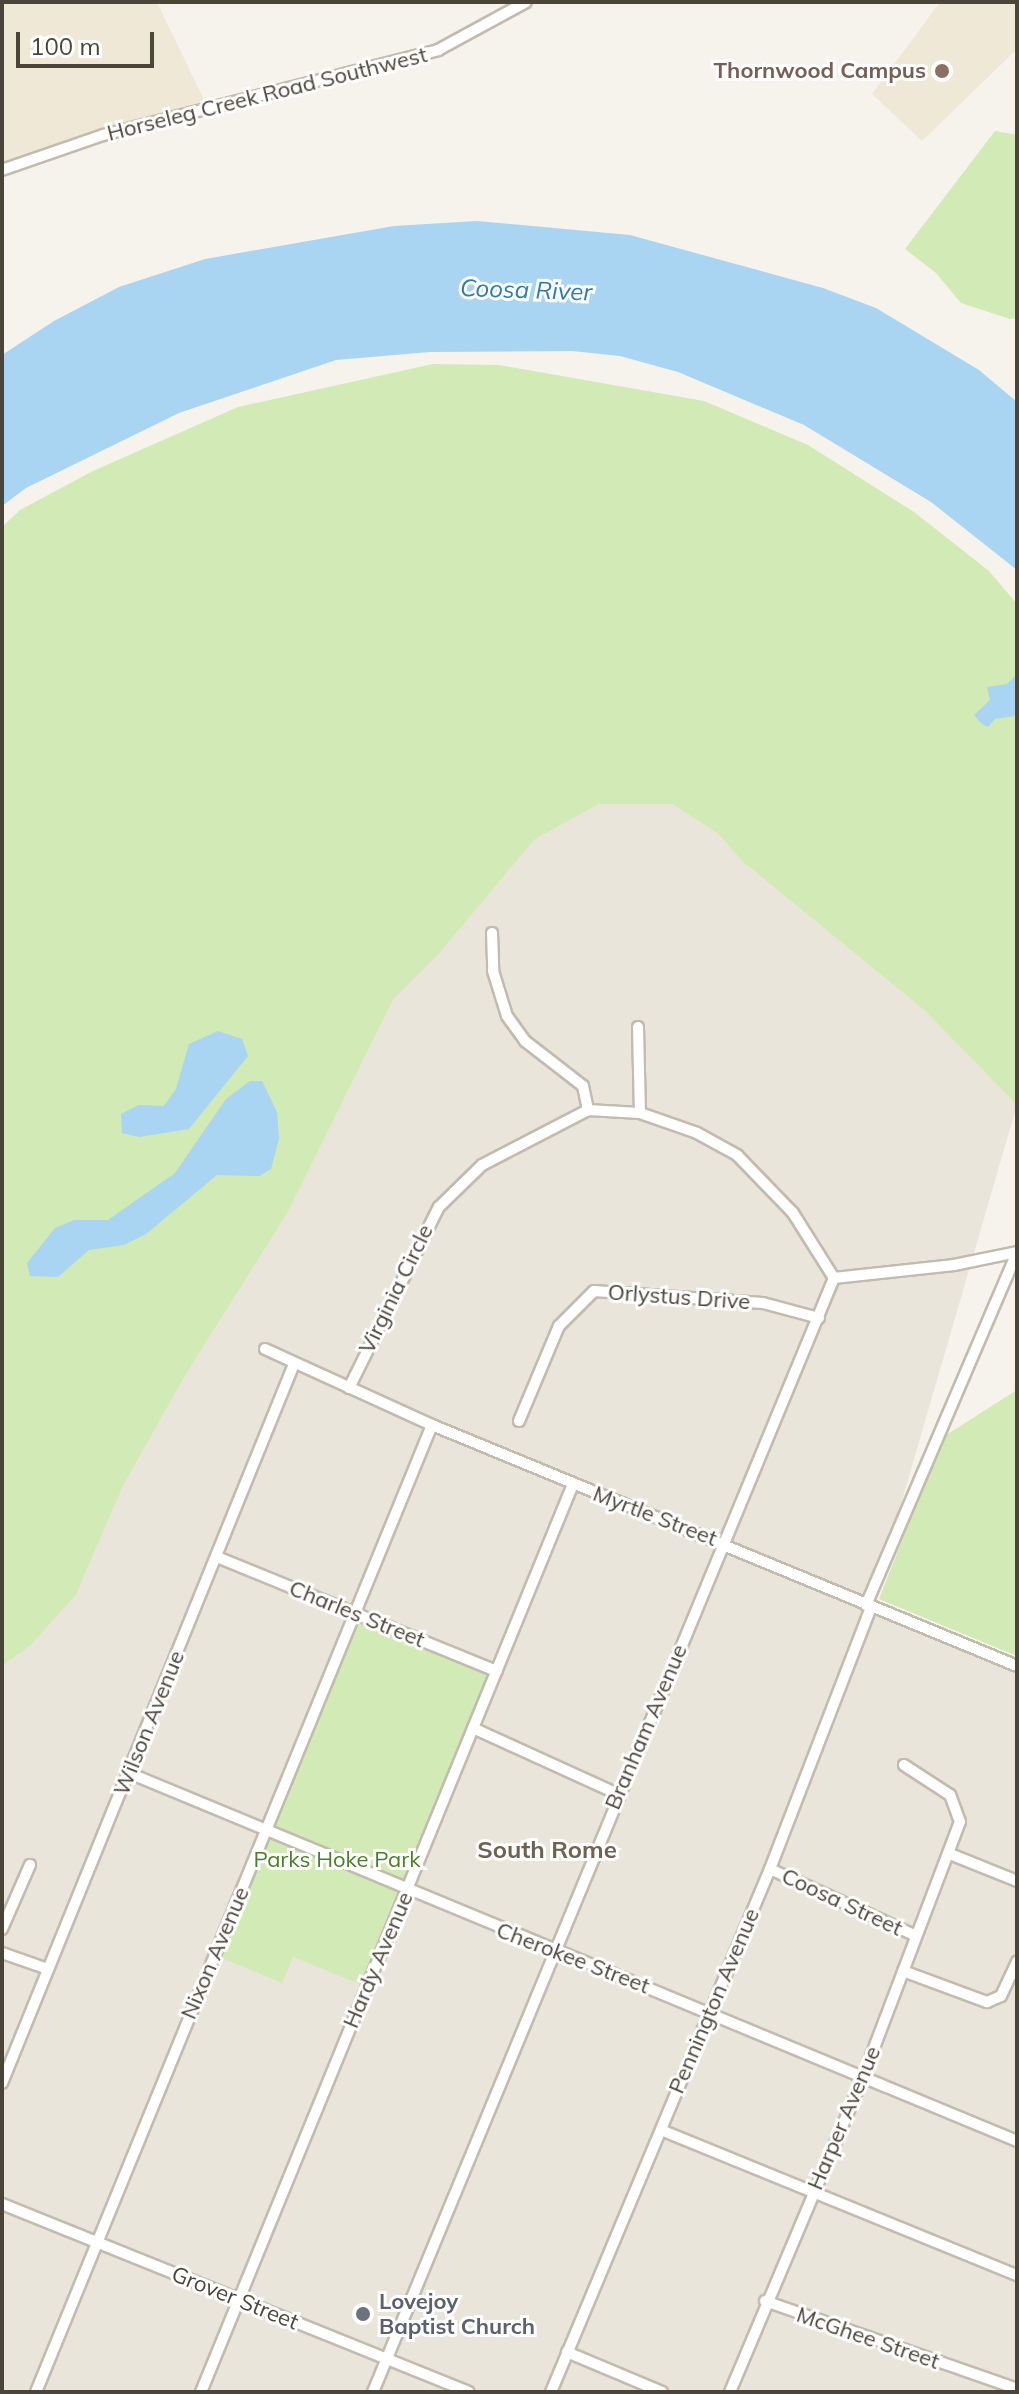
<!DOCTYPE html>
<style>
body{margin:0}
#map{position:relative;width:1019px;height:2394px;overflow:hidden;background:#f6f3ec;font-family:Mulish,sans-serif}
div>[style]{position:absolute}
.residential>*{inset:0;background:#eae5da}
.education>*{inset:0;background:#efe8d6}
.green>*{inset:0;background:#d2eab5}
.water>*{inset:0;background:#a9d4f2}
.roads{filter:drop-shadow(2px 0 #c2bbae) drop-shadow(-2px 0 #c2bbae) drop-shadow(0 2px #c2bbae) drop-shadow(0 -2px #c2bbae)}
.minor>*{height:10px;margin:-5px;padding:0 5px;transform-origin:5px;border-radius:5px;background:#fff}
.dots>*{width:22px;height:22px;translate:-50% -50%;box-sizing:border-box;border:4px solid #fff;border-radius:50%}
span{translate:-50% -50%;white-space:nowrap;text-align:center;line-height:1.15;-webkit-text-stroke:6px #fff;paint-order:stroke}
.education-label{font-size:22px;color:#785e54;font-weight:700}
.right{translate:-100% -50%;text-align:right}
.street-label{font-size:22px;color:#4b4439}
.park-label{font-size:22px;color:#4a7f2a}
.worship-label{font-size:22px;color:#5b616d;font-weight:700}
.left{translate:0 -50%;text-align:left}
.water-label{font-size:24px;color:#2e7ab2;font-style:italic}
.neighbourhood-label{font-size:24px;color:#6e6250;font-weight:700}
.frame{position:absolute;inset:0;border:4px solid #4b4439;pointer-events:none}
.scale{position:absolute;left:16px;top:32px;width:138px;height:36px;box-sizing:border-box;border:4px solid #4b4439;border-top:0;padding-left:10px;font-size:24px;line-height:28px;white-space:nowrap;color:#4b4439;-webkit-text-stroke:6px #fff;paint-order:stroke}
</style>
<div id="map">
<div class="residential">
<i style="clip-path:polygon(599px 804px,672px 804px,717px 833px,743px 862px,924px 1010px,1017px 1105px,871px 1607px,1017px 1666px,1017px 2392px,2px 2392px,2px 1666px,30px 1646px,76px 1595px,123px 1486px,185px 1376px,288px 1212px,393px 1000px,438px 955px,534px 840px)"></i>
</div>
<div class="education">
<i style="clip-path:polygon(2px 2px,157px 2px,205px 102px,74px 138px,2px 165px)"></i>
<i style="clip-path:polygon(940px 2px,1017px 2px,1017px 49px,922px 141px,872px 94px)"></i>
</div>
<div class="green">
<i style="clip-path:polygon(995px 131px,1017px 135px,1017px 318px,1010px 319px,961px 303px,936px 273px,905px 249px)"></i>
<i style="clip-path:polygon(433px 364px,499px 365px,704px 401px,808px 445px,914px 512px,989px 571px,1017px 604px,1017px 1105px,924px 1010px,743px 862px,717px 833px,672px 804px,599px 804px,534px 840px,438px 955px,393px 1000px,288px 1212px,185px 1376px,123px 1486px,76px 1595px,30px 1646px,2px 1666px,2px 527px,20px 510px,93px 471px,238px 407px)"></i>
<i style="clip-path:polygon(1017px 1390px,1017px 1656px,879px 1599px,943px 1437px)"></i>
<i style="clip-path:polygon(357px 1613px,497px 1671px,367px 1987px,293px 1957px,282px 1983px,215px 1955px)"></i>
</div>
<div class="water">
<i style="clip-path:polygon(477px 221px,630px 235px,823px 288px,876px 308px,979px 370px,1017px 402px,1017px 570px,931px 502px,804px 425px,678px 372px,620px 356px,572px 351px,430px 352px,336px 360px,179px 413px,26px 488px,2px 506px,2px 355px,54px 321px,119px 287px,205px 259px,394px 226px)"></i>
<i style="clip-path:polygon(1017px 674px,1015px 716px,995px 719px,988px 727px,982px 724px,974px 715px,990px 700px,987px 687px,1007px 684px)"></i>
<i style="clip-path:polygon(218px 1031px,242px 1039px,248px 1056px,189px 1129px,139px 1137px,122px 1133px,121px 1114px,139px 1105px,164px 1106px,176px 1089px,189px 1044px)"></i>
<i style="clip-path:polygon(250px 1081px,262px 1081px,277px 1112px,279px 1139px,271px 1169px,259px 1176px,217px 1175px,146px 1234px,124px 1245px,89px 1250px,58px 1277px,30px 1276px,27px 1263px,55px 1228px,74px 1220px,108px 1220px,175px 1173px,226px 1099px)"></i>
</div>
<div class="roads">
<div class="minor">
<i style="left:2px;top:170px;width:107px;rotate:-19.1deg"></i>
<i style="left:103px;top:135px;width:346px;rotate:-14.2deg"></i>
<i style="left:438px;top:50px;width:100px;rotate:-28.6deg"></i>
<i style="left:492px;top:933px;width:38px;rotate:88deg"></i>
<i style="left:493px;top:971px;width:47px;rotate:72.7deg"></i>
<i style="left:507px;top:1016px;width:31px;rotate:54deg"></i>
<i style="left:525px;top:1041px;width:73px;rotate:37.8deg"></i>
<i style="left:583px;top:1086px;width:25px;rotate:78deg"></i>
<i style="left:638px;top:1027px;width:86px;rotate:88.7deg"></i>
<i style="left:834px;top:1278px;width:121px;rotate:-6.2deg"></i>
<i style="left:954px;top:1265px;width:64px;rotate:-11.7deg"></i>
<i style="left:265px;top:1349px;width:183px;rotate:24.5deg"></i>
<i style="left:432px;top:1425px;width:633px;rotate:22.39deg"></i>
<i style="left:349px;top:1388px;width:202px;rotate:-63.6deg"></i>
<i style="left:439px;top:1207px;width:60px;rotate:-44.3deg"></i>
<i style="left:482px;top:1165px;width:119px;rotate:-27.4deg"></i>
<i style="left:588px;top:1110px;width:52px;rotate:3.3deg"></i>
<i style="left:640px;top:1113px;width:60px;rotate:19.3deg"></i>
<i style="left:697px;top:1133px;width:46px;rotate:28.8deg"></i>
<i style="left:737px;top:1155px;width:81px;rotate:46deg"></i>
<i style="left:793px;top:1213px;width:77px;rotate:57.8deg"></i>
<i style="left:519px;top:1421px;width:103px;rotate:-67.2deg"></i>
<i style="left:559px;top:1326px;width:49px;rotate:-45deg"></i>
<i style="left:594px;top:1291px;width:169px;rotate:4.1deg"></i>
<i style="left:763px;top:1303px;width:58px;rotate:15deg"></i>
<i style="left:217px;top:1557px;width:302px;rotate:22.2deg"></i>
<i style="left:866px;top:1605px;width:383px;rotate:-66.8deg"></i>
<i style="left:473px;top:1728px;width:159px;rotate:24.5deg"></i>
<i style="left:129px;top:1773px;width:961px;rotate:22.51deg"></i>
<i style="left:950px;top:1854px;width:72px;rotate:21.9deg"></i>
<i style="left:770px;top:1869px;width:158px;rotate:24.6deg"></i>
<i style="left:2px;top:1929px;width:70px;rotate:-66.4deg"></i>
<i style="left:2px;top:1953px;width:49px;rotate:19.2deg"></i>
<i style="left:903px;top:1971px;width:90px;rotate:20.3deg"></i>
<i style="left:987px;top:2002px;width:15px;rotate:-23deg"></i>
<i style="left:1001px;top:1996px;width:38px;rotate:-65deg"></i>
<i style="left:2px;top:2083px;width:776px;rotate:-67.9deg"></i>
<i style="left:661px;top:2130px;width:384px;rotate:22.2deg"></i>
<i style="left:2px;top:2204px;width:503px;rotate:21.93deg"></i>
<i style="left:765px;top:2301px;width:267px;rotate:19.2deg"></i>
<i style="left:567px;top:2352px;width:103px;rotate:22.8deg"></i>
<i style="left:36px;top:2392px;width:1045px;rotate:-67.73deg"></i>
<i style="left:201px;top:2392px;width:981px;rotate:-67.72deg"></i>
<i style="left:373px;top:2392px;width:1206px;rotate:-67.52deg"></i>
<i style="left:551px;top:2392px;width:567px;rotate:-67.28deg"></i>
<i style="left:770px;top:1869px;width:281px;rotate:-68.9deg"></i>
<i style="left:730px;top:2392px;width:342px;rotate:-67.1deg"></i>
<i style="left:863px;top:2077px;width:273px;rotate:-69.2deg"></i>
<i style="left:960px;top:1822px;width:29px;rotate:-110deg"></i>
<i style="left:950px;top:1795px;width:55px;rotate:-146.9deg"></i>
</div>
</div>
<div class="dots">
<i style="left:942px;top:71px;background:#8d6e63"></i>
<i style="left:363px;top:2314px;background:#6b7280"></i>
</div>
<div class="education-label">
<span class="right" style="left:926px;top:71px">Thornwood Campus</span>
</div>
<div class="street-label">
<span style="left:267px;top:94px;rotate:-14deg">Horseleg Creek Road Southwest</span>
<span style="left:396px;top:1289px;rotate:-64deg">Virginia Circle</span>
<span style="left:679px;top:1297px;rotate:4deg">Orlystus Drive</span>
<span style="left:655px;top:1516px;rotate:21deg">Myrtle Street</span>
<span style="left:357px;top:1614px;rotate:22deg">Charles Street</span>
<span style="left:149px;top:1723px;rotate:-68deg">Wilson Avenue</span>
<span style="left:646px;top:1727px;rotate:-67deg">Branham Avenue</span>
<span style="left:842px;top:1902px;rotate:25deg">Coosa Street</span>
<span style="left:215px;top:1953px;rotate:-67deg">Nixon Avenue</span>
<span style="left:573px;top:1958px;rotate:21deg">Cherokee Street</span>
<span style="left:378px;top:1960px;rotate:-67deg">Hardy Avenue</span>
<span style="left:714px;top:2001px;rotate:-67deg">Pennington Avenue</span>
<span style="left:844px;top:2118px;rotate:-67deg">Harper Avenue</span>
<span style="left:235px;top:2298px;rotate:22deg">Grover Street</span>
<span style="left:868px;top:2338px;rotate:19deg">McGhee Street</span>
</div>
<div class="park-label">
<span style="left:337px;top:1860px">Parks Hoke Park</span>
</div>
<div class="worship-label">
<span class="left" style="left:379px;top:2314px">Lovejoy<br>Baptist Church</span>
</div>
<div class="water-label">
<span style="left:526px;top:290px;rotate:2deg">Coosa River</span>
</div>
<div class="neighbourhood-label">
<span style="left:547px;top:1850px">South Rome</span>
</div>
<div class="frame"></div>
<div class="scale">100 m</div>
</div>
